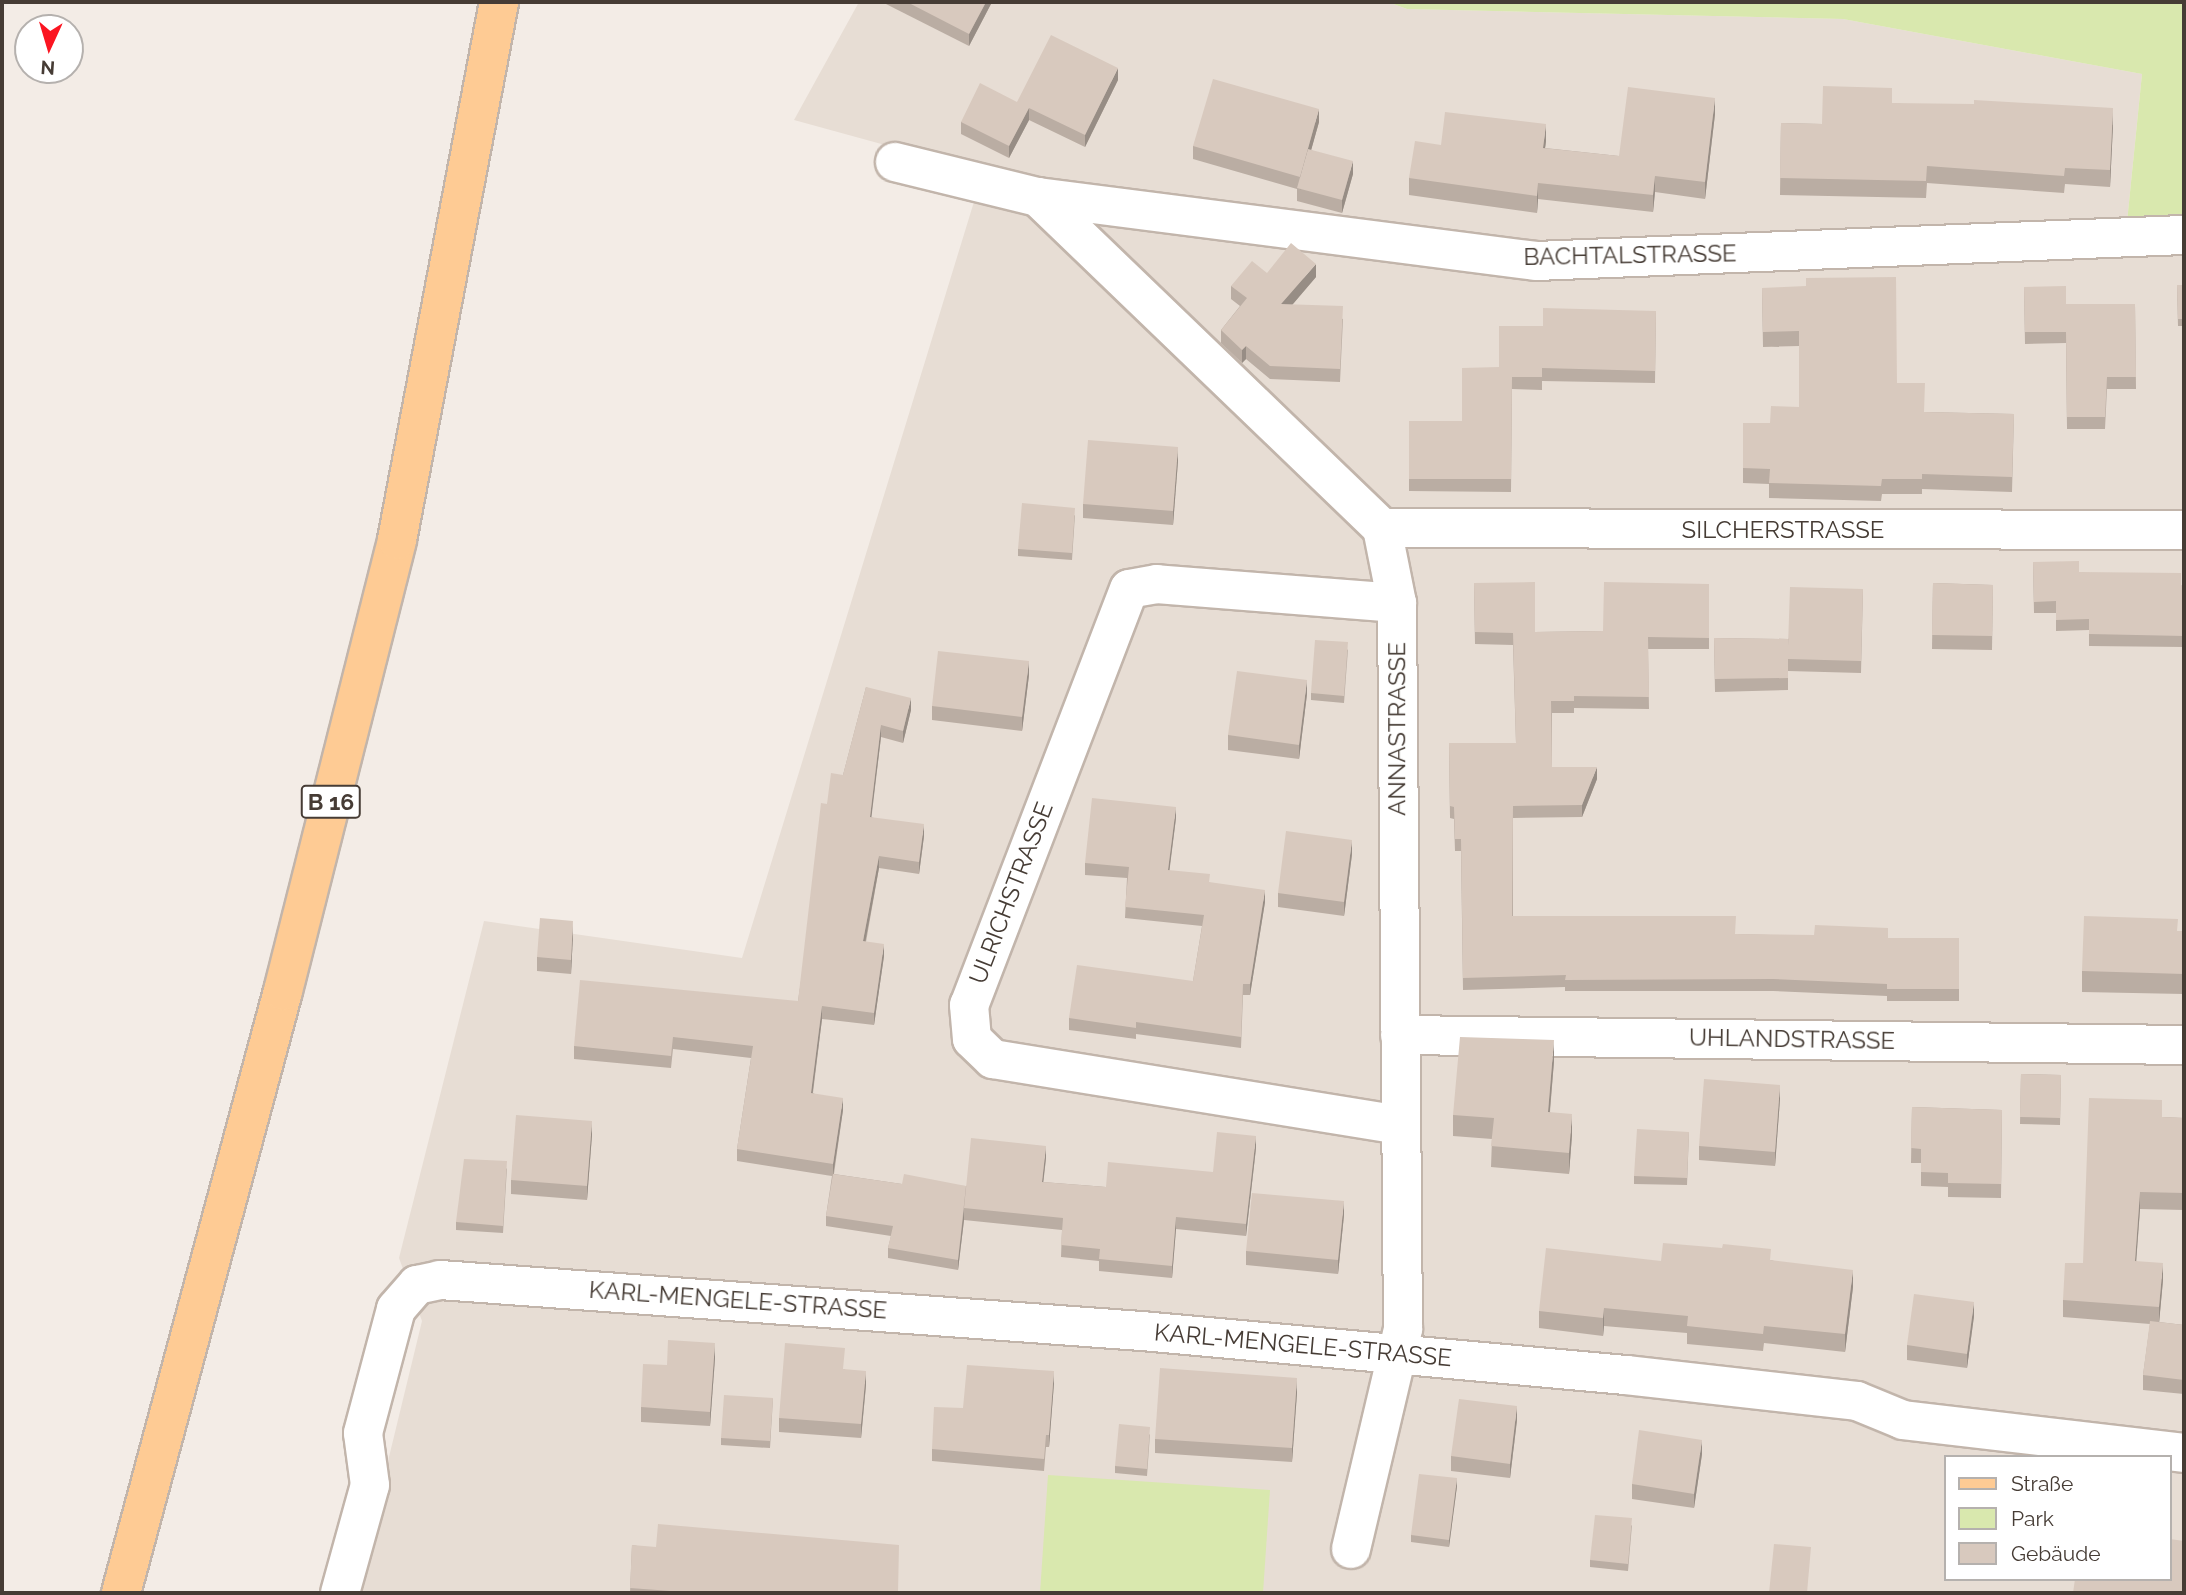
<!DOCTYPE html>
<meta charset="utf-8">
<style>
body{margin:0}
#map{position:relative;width:2186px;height:1595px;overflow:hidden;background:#f3ece6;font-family:Raleway,sans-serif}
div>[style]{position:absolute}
.residential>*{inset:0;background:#e7ddd4}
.green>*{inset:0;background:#d9e8ae}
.roads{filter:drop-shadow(2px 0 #c2b5ab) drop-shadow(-2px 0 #c2b5ab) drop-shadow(0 2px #c2b5ab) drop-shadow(0 -2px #c2b5ab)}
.street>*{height:38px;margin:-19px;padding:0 19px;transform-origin:19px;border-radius:19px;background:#fff}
.primary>*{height:38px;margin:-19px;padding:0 19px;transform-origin:19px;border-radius:19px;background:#fecb94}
.wall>*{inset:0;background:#baada3}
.shaded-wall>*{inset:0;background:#978d85}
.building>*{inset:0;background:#d8c9be}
span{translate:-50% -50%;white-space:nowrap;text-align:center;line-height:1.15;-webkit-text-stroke:5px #fff;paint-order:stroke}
.shield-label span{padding:2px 5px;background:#fff;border:2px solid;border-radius:5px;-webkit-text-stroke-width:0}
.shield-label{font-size:23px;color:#463c35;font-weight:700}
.street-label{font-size:24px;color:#463c35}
.frame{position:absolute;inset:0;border:4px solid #463c35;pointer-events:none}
.legend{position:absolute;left:1944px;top:1455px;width:228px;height:126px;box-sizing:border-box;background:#fff;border:2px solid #b5b1ae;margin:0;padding:9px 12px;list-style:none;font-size:21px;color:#463c35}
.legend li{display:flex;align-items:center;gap:14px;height:35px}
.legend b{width:35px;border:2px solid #b5b1ae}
.north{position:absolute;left:14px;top:14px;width:70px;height:70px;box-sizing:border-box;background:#fff;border:2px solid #b5b1ae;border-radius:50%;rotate:184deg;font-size:19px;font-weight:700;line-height:28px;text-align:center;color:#463c35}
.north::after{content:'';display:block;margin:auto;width:24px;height:32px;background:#fb1521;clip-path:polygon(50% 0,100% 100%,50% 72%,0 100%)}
</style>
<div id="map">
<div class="residential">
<i style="clip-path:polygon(evenodd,859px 2px,1388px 2px,1407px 9px,1843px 19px,2142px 74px,2127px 222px,2184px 245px,2184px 1593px,356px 1593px,422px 1321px,399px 1258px,484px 921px,742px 958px,973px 205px,987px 173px,794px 120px,859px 2px,1946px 1457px,2170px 1457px,2170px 1579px,1946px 1579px,1946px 1457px)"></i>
</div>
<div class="green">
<i style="clip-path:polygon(1388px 2px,2184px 2px,2184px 220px,2127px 222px,2142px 74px,1843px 19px,1407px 9px)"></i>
<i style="clip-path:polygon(1048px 1475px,1270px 1490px,1263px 1593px,1040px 1593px)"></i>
</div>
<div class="roads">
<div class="street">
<i style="left:895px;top:162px;width:147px;rotate:13.8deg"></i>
<i style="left:1038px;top:197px;width:502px;rotate:7.32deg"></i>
<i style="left:1536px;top:261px;width:649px;rotate:-2.3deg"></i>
<i style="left:1038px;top:197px;width:477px;rotate:43.9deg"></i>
<i style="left:1382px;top:528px;width:76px;rotate:78.7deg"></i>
<i style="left:1397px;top:603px;width:726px;rotate:89.53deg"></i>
<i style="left:1403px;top:1329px;width:226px;rotate:103.3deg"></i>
<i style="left:1382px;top:528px;width:802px;rotate:0.14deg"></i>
<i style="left:1397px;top:603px;width:241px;rotate:-175.5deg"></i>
<i style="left:1157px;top:584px;width:28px;rotate:170deg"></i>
<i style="left:1129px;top:589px;width:446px;rotate:111deg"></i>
<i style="left:969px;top:1005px;width:34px;rotate:85deg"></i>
<i style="left:972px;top:1039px;width:29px;rotate:44deg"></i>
<i style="left:993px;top:1059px;width:412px;rotate:9.2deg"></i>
<i style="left:1400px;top:1035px;width:784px;rotate:0.73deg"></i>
<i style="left:340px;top:1593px;width:112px;rotate:-74.5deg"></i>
<i style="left:370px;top:1485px;width:52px;rotate:-97.7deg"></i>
<i style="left:363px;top:1433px;width:128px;rotate:-75.1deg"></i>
<i style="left:396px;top:1309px;width:32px;rotate:-49deg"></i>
<i style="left:417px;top:1285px;width:24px;rotate:-12deg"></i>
<i style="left:440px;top:1280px;width:704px;rotate:4.16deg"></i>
<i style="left:1142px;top:1331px;width:486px;rotate:5.2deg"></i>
<i style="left:1626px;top:1375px;width:232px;rotate:6.4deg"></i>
<i style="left:1857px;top:1401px;width:50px;rotate:22.4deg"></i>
<i style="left:1903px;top:1420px;width:283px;rotate:6.7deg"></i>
</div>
<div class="primary">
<i style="left:121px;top:1593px;width:623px;rotate:-74.94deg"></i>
<i style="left:283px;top:991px;width:465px;rotate:-75.8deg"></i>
<i style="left:397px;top:540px;width:548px;rotate:-79.26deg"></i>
</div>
</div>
<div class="wall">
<i style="clip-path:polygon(882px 2px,992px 2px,969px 46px)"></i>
<i style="clip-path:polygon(1118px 80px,1085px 147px,1029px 120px,1009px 158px,961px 134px,961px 122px,1017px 102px)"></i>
<i style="clip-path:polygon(1892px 103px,2113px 125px,2110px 187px,2065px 184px,2064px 193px,1927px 183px,1926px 198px,1780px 195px,1781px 123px,1822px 124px)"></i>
<i style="clip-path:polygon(1715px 114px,1705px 199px,1655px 192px,1653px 212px,1538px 199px,1537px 213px,1409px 195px,1409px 178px,1441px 145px,1546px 141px,1545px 148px,1619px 156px)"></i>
<i style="clip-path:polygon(1319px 122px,1311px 150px,1353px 174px,1342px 213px,1297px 201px,1297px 189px,1193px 159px,1193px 146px)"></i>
<i style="clip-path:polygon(1316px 277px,1292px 305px,1343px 319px,1340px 382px,1270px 379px,1246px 359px,1242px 363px,1221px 343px,1221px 330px,1240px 306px,1231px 299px,1231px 286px)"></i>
<i style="clip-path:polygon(2177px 285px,2184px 285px,2184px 326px,2178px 326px)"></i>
<i style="clip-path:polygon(2024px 287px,2066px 304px,2135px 304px,2136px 389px,2107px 389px,2105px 429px,2067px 429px,2066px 343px,2025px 344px)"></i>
<i style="clip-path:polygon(1762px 288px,1897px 383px,1924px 412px,2014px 414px,2012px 492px,1922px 489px,1922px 494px,1882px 494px,1881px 501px,1769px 498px,1769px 484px,1743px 483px,1743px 423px,1770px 423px,1799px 407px,1799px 346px,1763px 347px)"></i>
<i style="clip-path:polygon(1656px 311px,1655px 383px,1542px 381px,1542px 390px,1512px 389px,1511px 492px,1409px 491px,1409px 421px,1462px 421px,1543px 326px)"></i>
<i style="clip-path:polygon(1178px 461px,1173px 525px,1083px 518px,1083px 504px)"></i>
<i style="clip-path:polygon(1075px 515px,1072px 560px,1018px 556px,1018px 549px)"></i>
<i style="clip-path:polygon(2033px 562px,2079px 572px,2184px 586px,2184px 647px,2089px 646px,2089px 630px,2056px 631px,2056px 613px,2034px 613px)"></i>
<i style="clip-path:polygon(1474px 583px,1535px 632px,1603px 631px,1709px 584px,1709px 649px,1648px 649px,1649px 709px,1574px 708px,1574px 713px,1552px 713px,1552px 767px,1597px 779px,1582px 817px,1513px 818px,1513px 916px,1736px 934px,1888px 938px,1959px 938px,1959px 1001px,1887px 1001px,1887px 996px,1773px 991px,1565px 991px,1565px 987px,1463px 990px,1461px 851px,1455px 851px,1454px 819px,1450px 818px,1449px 743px,1516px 743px,1513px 645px,1475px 644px)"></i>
<i style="clip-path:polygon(1933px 583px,1993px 585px,1992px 650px,1932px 649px)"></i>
<i style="clip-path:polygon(1863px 589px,1861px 673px,1788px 671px,1788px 690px,1715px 692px,1714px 638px,1788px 639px)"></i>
<i style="clip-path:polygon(1348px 649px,1344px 703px,1311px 700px,1311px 693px)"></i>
<i style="clip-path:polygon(1029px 675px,1022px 731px,932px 720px,932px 706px)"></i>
<i style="clip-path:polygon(866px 687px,911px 710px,903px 743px,881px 737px,871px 817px,924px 836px,919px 874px,879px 868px,866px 942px,884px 956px,874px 1025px,822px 1019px,813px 1093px,843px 1110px,834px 1174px,902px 1184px,966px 1186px,1046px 1158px,1043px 1182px,1106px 1187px,1213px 1172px,1256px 1148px,1246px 1236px,1176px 1229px,1172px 1278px,1099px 1271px,1099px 1261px,1061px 1257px,1062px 1230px,964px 1220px,958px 1270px,888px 1258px,888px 1248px,891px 1236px,826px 1226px,826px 1216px,832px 1176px,737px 1161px,737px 1149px,751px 1058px,673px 1049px,671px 1068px,574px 1059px,574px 1046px,798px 1001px,827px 804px,843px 775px)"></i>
<i style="clip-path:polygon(1307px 694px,1299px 759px,1228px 750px,1228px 735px)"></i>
<i style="clip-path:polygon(1176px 818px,1169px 871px,1210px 883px,1265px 902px,1250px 995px,1243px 995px,1241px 1048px,1136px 1034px,1136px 1039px,1069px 1030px,1069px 1018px,1193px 981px,1202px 926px,1125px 918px,1127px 878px,1085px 875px,1085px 863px)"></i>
<i style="clip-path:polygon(1352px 854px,1344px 916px,1278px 907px,1278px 893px)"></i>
<i style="clip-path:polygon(2178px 931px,2184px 931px,2184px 994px,2082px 992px,2082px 971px)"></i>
<i style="clip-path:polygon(573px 935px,571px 974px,537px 971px,537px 957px)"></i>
<i style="clip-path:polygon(1554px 1061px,1550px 1112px,1572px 1135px,1569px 1174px,1491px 1167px,1492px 1139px,1453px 1136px,1453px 1115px)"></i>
<i style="clip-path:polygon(2021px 1074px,2061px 1075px,2060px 1125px,2020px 1124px)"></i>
<i style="clip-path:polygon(1780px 1099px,1775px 1166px,1699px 1160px,1699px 1146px)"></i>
<i style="clip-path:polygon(1912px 1107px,2002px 1110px,2001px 1198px,1948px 1197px,1948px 1187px,1921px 1186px,1921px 1163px,1911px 1163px)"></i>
<i style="clip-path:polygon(2162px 1117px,2184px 1118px,2184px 1210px,2140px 1209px,2136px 1261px,2163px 1280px,2159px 1322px,2184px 1325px,2184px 1394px,2143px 1390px,2143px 1375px,2150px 1324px,2063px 1317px,2063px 1300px)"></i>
<i style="clip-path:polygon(1689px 1132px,1687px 1185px,1634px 1184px,1634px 1176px)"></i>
<i style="clip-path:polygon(592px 1135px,587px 1200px,511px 1194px,511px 1180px)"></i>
<i style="clip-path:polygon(507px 1168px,503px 1233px,456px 1230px,456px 1222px)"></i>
<i style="clip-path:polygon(1344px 1215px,1338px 1274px,1246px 1265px,1246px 1251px)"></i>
<i style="clip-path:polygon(1771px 1260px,1853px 1287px,1845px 1352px,1764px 1343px,1763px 1351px,1687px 1344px,1687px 1333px,1604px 1326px,1603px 1336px,1539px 1328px,1539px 1311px,1661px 1261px)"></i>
<i style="clip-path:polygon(1974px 1316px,1967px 1368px,1907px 1360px,1907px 1345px)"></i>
<i style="clip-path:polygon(715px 1358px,710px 1426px,641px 1422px,641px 1407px,667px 1365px)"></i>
<i style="clip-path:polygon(844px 1369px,866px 1385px,861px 1438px,779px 1432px,779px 1418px)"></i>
<i style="clip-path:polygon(1054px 1383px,1049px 1447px,1046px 1447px,1044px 1471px,932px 1461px,932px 1449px,963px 1408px)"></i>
<i style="clip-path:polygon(1297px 1393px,1292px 1462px,1155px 1453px,1155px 1439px)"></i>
<i style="clip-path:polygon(773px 1398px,770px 1448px,721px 1445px,721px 1438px)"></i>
<i style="clip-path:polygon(1517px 1420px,1510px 1478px,1451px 1471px,1451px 1456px)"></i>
<i style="clip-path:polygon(1150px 1434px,1147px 1476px,1115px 1473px,1115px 1466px)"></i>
<i style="clip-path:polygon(1702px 1454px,1694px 1508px,1632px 1499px,1632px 1484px)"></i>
<i style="clip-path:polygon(1457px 1486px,1449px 1547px,1411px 1542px,1411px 1535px)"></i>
<i style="clip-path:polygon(1632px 1525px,1628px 1571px,1590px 1567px,1590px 1560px)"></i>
<i style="clip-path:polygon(632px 1545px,898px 1593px,630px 1593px)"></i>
</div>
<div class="shaded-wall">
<i style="clip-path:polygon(986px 2px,992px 2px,969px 46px,969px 34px)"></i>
<i style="clip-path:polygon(1118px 68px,1118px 80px,1085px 147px,1085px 135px)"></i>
<i style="clip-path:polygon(1715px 98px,1715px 114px,1705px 199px,1705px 182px)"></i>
<i style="clip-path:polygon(1029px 108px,1029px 120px,1009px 158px,1009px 146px)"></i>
<i style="clip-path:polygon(2113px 108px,2113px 125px,2110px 187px,2110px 170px)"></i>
<i style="clip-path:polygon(1319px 109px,1319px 122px,1300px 190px,1300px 177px)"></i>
<i style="clip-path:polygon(1546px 124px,1546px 141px,1543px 164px,1543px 148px)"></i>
<i style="clip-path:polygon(1353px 161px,1353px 174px,1342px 213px,1342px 200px)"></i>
<i style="clip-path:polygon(1655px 176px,1655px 192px,1653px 212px,1653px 195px)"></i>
<i style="clip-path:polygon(1538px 183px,1538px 199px,1537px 213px,1537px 196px)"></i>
<i style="clip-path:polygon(1316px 264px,1316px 277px,1281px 318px,1281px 304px)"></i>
<i style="clip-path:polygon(1246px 346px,1246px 359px,1242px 363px,1242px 350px)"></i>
<i style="clip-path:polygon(1178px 447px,1178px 461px,1173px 525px,1173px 511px)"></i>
<i style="clip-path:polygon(1029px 661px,1029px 675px,1022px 731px,1022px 717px)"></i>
<i style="clip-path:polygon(1307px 680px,1307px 694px,1299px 759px,1299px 745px)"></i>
<i style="clip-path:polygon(911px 698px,911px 710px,903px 743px,903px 731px)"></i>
<i style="clip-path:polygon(881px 725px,881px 737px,870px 829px,870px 817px)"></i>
<i style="clip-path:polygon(1597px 767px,1597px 779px,1582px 817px,1582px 805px)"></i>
<i style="clip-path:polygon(1176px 807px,1176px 818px,1168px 882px,1168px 870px)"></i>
<i style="clip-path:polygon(924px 824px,924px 836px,919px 874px,919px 862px)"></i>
<i style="clip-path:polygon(1352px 840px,1352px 854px,1344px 916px,1344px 902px)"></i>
<i style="clip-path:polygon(879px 856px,879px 868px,863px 954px,863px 941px)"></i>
<i style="clip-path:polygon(1265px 890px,1265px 902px,1250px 995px,1250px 984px)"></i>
<i style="clip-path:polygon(573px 921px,573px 935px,571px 974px,571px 960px)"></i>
<i style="clip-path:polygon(884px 944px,884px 956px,874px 1025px,874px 1013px)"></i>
<i style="clip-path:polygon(822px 1006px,822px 1019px,811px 1105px,811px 1093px)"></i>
<i style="clip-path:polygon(1554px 1040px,1554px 1061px,1548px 1132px,1548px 1112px)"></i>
<i style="clip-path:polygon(1780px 1085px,1780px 1099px,1775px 1166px,1775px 1152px)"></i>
<i style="clip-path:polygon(843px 1098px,843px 1110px,833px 1176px,833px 1164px)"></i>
<i style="clip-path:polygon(1572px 1114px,1572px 1135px,1569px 1174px,1569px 1153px)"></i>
<i style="clip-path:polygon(592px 1121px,592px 1135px,587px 1200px,587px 1186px)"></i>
<i style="clip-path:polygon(1256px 1136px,1256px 1148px,1246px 1236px,1246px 1224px)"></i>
<i style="clip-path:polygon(1046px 1146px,1046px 1158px,1042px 1194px,1042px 1182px)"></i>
<i style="clip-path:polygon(2140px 1192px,2140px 1209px,2135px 1278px,2135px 1261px)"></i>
<i style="clip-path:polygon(1344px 1201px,1344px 1215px,1338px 1274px,1338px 1260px)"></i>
<i style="clip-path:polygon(964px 1209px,964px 1220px,958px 1270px,958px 1260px)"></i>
<i style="clip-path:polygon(1176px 1217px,1176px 1229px,1172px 1278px,1172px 1266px)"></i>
<i style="clip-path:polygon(2163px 1263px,2163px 1280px,2159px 1324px,2159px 1307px)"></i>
<i style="clip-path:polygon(1853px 1270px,1853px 1287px,1845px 1352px,1845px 1334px)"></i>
<i style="clip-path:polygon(1974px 1302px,1974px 1316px,1967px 1368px,1967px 1354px)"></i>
<i style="clip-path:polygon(1604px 1308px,1604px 1326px,1603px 1336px,1603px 1318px)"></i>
<i style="clip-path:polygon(715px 1343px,715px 1358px,710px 1426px,710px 1412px)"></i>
<i style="clip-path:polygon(866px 1371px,866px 1385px,861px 1438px,861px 1424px)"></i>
<i style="clip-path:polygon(1054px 1371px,1054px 1383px,1049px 1447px,1049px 1435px)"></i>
<i style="clip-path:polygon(1297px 1378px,1297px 1393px,1292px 1462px,1292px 1448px)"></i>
<i style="clip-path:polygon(1517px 1406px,1517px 1420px,1510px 1478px,1510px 1464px)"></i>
<i style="clip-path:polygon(1702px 1440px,1702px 1454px,1694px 1508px,1694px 1494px)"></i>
<i style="clip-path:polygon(1457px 1478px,1457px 1486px,1449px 1547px,1449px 1540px)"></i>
</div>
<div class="building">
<i style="clip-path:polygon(907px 2px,986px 2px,969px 34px)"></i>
<i style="clip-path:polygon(1051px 35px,1118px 68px,1085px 135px,1029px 108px,1009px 146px,961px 122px,980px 83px,1017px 102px)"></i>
<i style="clip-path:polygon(1213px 79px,1319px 109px,1300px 177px,1193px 146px)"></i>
<i style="clip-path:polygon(1823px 86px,1892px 88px,1892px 103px,1974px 104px,1974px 100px,2113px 108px,2110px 170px,2065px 168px,2064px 176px,1927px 166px,1926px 181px,1780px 178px,1781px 123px,1822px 124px)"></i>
<i style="clip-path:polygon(1628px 87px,1715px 98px,1705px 182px,1655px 176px,1653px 195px,1538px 183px,1537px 196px,1409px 178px,1415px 141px,1441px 145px,1445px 112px,1546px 124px,1543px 148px,1619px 156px)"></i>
<i style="clip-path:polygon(1308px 149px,1353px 161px,1342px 200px,1297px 188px)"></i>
<i style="clip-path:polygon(1291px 243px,1316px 264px,1281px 304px,1343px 306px,1340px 369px,1270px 366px,1246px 346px,1242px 350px,1221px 330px,1247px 298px,1231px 286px,1252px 261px,1267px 273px)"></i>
<i style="clip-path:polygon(1896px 277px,1897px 383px,1925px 383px,1924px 412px,2014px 414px,2012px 477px,1922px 474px,1922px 479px,1882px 479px,1881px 486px,1769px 483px,1770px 469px,1743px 468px,1743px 423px,1770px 423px,1771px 406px,1799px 407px,1799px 331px,1763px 332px,1762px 288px,1806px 286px,1806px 278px)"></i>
<i style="clip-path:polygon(2177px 285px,2184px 285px,2184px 319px,2178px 319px)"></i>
<i style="clip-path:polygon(2066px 286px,2066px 304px,2135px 304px,2136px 377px,2107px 377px,2105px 417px,2067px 417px,2066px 332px,2025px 332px,2024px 287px)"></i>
<i style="clip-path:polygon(1543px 308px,1656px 311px,1655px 371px,1542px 368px,1542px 377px,1512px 377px,1511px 479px,1409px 479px,1409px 421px,1462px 421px,1462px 368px,1499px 367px,1499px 326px,1543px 326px)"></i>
<i style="clip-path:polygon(1088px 440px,1178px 447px,1173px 511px,1083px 504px)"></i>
<i style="clip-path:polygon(1022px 503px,1075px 508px,1072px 553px,1018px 549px)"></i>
<i style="clip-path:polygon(2079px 561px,2079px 572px,2181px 573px,2181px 586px,2184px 586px,2184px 636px,2089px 634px,2089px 619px,2056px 620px,2056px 601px,2034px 602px,2033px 562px)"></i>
<i style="clip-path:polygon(1535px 582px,1535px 632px,1603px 631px,1604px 582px,1709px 584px,1709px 638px,1648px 637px,1649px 697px,1574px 696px,1574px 701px,1551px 701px,1552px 767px,1597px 767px,1582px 805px,1513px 806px,1512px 916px,1736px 916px,1735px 934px,1814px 935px,1815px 925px,1888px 928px,1888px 938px,1959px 938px,1959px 989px,1887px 989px,1887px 984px,1773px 979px,1565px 980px,1566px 975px,1463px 978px,1461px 839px,1455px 839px,1454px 807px,1450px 806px,1449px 743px,1516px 743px,1513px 633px,1475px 632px,1474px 583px)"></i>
<i style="clip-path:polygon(1933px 583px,1993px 585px,1992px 636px,1932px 635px)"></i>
<i style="clip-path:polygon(1790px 587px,1863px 589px,1861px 661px,1788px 659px,1788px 678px,1715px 679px,1714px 638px,1788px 639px,1788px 646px)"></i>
<i style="clip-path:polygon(1315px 640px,1348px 642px,1344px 696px,1311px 693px)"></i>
<i style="clip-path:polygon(938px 651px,1029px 661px,1022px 717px,932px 706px)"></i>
<i style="clip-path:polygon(1237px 671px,1307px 680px,1299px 745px,1228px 735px)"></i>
<i style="clip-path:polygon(866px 687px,911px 698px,903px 731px,881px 725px,870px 817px,924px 824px,919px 862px,879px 856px,863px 941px,884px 944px,874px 1013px,822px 1006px,811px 1093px,843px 1098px,833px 1164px,737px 1149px,753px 1046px,673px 1037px,671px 1056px,574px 1046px,580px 980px,798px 1001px,821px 803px,827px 804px,831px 773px,843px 775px)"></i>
<i style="clip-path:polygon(1092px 798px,1176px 807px,1168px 870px,1210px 874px,1209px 882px,1265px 890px,1250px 984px,1243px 984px,1241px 1037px,1136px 1022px,1136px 1028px,1069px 1018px,1077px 965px,1193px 981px,1204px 915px,1125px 907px,1129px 867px,1085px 863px)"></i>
<i style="clip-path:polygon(1286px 831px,1352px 840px,1344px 902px,1278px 893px)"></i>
<i style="clip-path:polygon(2084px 916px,2178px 919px,2177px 931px,2184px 931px,2184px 974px,2082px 971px)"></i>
<i style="clip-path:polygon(540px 918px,573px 921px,571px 960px,537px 957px)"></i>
<i style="clip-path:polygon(1460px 1037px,1554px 1040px,1548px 1112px,1572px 1114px,1569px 1153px,1491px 1146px,1494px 1118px,1453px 1115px)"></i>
<i style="clip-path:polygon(2021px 1074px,2061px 1075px,2060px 1118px,2020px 1117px)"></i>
<i style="clip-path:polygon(1704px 1079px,1780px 1085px,1775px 1152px,1699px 1146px)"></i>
<i style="clip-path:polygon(2089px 1098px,2162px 1100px,2162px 1117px,2184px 1118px,2184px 1193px,2140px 1192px,2135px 1261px,2163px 1263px,2159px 1307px,2063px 1300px,2065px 1263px,2083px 1263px)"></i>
<i style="clip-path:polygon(1912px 1107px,2002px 1110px,2001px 1184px,1948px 1183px,1948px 1173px,1921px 1172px,1921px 1149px,1911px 1148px)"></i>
<i style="clip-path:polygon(516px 1115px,592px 1121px,587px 1186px,511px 1180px)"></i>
<i style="clip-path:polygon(1637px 1129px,1689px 1132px,1687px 1178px,1634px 1176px)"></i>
<i style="clip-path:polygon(1217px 1132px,1256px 1136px,1246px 1224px,1176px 1217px,1172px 1266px,1099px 1259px,1100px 1249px,1061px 1245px,1063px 1218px,964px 1208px,971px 1138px,1046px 1146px,1042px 1182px,1106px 1187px,1108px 1162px,1213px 1172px)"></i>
<i style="clip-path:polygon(464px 1159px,507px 1161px,503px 1226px,456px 1222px)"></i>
<i style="clip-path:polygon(833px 1174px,902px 1184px,904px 1174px,966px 1186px,958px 1260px,888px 1248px,893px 1226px,826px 1216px)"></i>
<i style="clip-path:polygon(1252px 1193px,1344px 1201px,1338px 1260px,1246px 1251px)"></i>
<i style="clip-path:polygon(1663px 1243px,1722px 1248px,1723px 1244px,1771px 1249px,1770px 1260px,1853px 1270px,1845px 1334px,1764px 1326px,1763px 1334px,1687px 1326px,1688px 1316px,1604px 1308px,1603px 1318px,1539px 1311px,1546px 1248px,1661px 1261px)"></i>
<i style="clip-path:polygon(1914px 1294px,1974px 1302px,1967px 1354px,1907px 1345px)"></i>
<i style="clip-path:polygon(2150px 1321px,2184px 1325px,2184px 1380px,2143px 1375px)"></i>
<i style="clip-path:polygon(668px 1340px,715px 1343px,710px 1412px,641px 1407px,643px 1364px,667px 1365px)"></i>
<i style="clip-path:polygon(785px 1343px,845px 1348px,843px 1369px,866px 1371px,861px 1424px,779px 1418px)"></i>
<i style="clip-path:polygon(967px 1365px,1054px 1371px,1049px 1435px,1046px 1435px,1044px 1459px,932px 1449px,934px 1407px,963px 1408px)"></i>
<i style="clip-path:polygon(1160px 1368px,1297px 1378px,1292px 1448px,1155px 1439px)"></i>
<i style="clip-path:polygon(724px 1395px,773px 1398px,770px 1441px,721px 1438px)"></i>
<i style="clip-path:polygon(1459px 1399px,1517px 1406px,1510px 1464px,1451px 1456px)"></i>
<i style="clip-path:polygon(1119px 1424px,1150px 1427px,1147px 1469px,1115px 1466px)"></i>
<i style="clip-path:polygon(1639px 1430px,1702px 1440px,1694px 1494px,1632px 1484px)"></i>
<i style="clip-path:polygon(1419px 1474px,1457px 1478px,1449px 1540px,1411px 1535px)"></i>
<i style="clip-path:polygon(1595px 1515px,1632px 1518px,1628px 1564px,1590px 1560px)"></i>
<i style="clip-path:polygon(658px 1524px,899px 1545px,898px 1593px,698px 1593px,630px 1588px,632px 1545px,656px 1547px)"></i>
<i style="clip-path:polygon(2170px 1539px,2184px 1541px,2184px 1593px,2073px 1593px,2075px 1579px,2170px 1579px)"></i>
<i style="clip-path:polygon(1774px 1544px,1811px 1547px,1807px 1593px,1769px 1593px)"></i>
</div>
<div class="shield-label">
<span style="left:331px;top:802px">B 16</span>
</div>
<div class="street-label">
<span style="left:1630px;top:255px;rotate:-1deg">BACHTALSTRASSE</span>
<span style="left:1783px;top:530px">SILCHERSTRASSE</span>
<span style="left:1397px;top:729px;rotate:-90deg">ANNASTRASSE</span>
<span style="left:1011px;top:893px;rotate:-69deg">ULRICHSTRASSE</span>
<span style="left:1792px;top:1039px;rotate:1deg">UHLANDSTRASSE</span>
<span style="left:738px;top:1300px;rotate:4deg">KARL-MENGELE-STRASSE</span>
<span style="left:1303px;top:1345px;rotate:5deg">KARL-MENGELE-STRASSE</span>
</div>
<div class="frame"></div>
<ul class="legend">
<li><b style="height:9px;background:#fecb94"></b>Straße</li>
<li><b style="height:19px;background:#d9e8ae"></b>Park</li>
<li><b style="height:19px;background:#d8c9be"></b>Gebäude</li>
</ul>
<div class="north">N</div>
</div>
